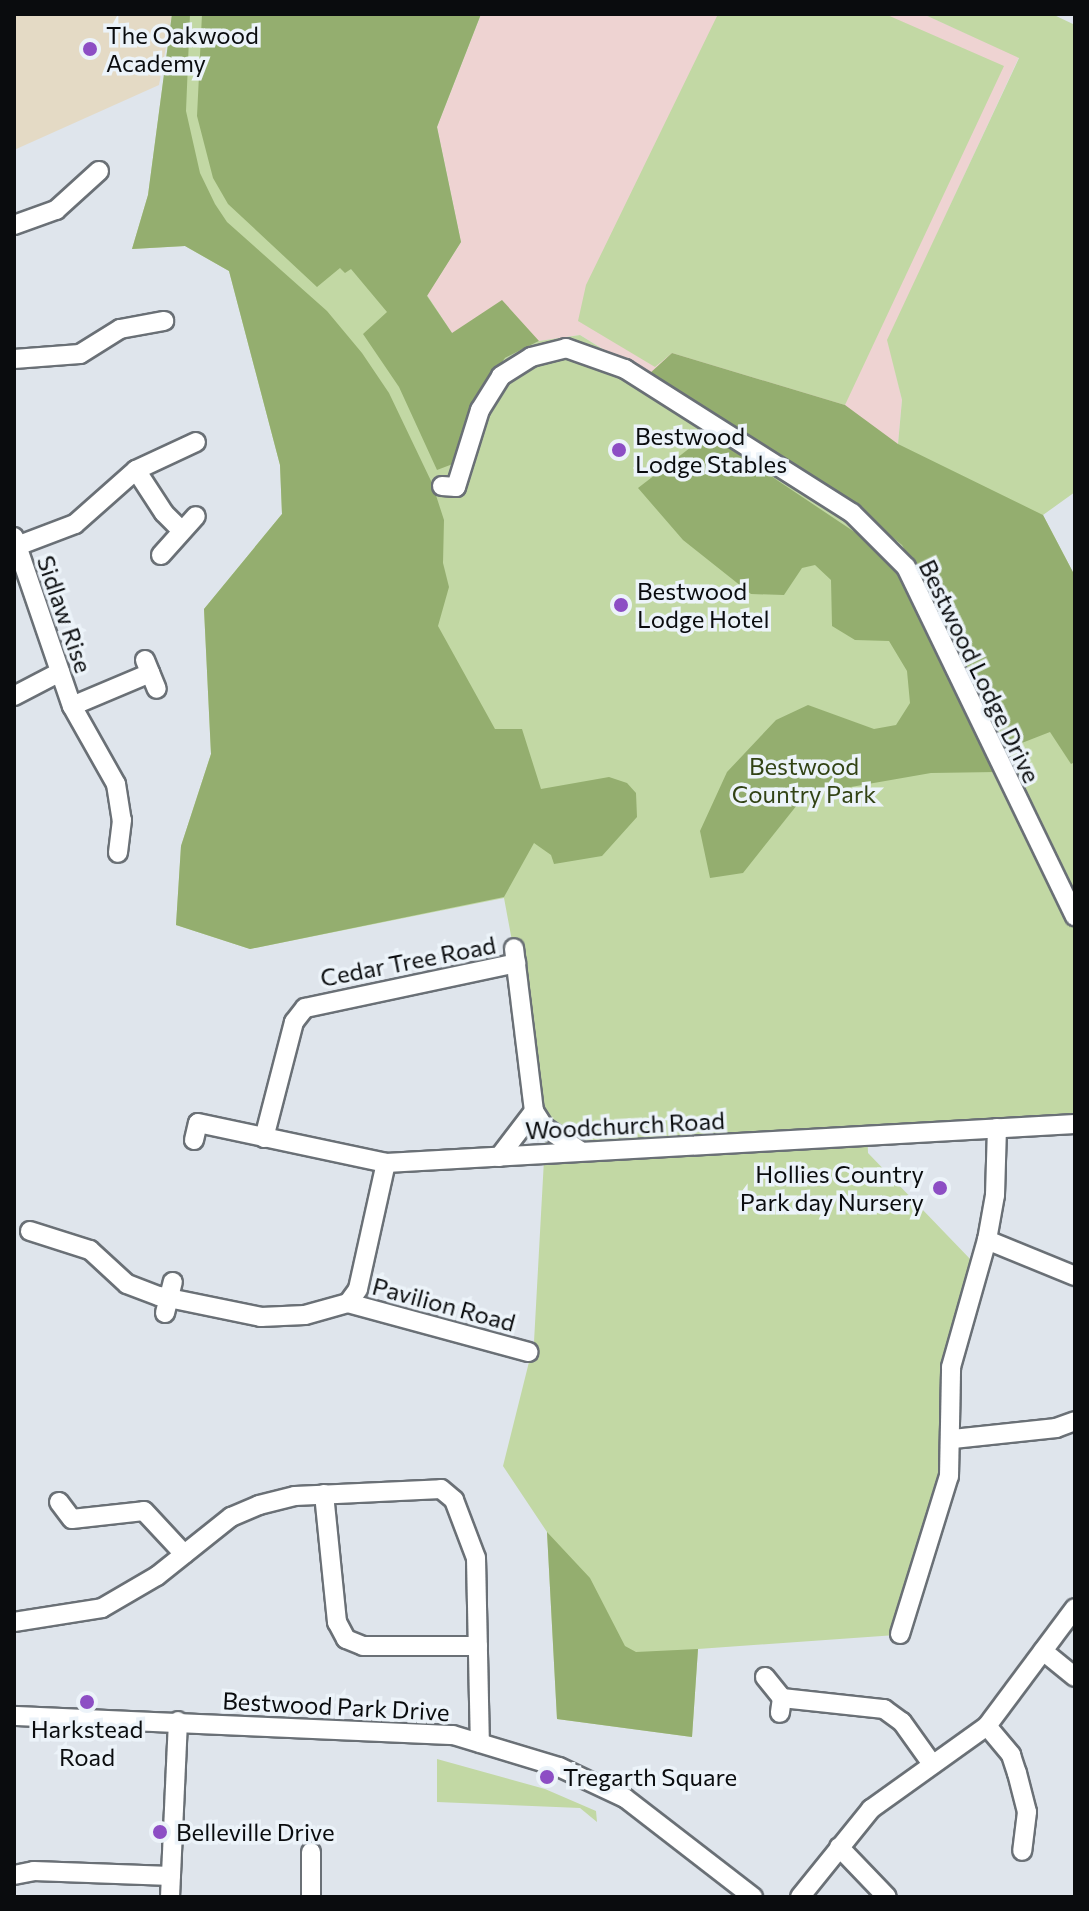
<!DOCTYPE html>
<style>
body{margin:0}
#map{position:relative;width:1089px;height:1911px;overflow:hidden;background:#dfe5ec;font-family:Commissioner,sans-serif}
div>[style]{position:absolute}
.commercial>*{inset:0;background:#eed3d2}
.education>*{inset:0;background:#e4dac5}
.green>*{inset:0;background:#c2d8a4}
.forest>*{inset:0;background:#94ae6f}
.roads{filter:drop-shadow(2px 0 #6a7076) drop-shadow(-2px 0 #6a7076) drop-shadow(0 2px #6a7076) drop-shadow(0 -2px #6a7076)}
.minor>*{height:18px;margin:-9px;padding:0 9px;transform-origin:9px;border-radius:9px;background:#fff}
.dots>*{width:22px;height:22px;translate:-50% -50%;box-sizing:border-box;border:4px solid #ecf3f9;border-radius:50%}
span{translate:-50% -50%;white-space:nowrap;text-align:center;line-height:1.15;-webkit-text-stroke:7px #ecf3f9;paint-order:stroke}
.poi-label{font-size:24px;color:#0a0c0e}
.left{translate:0 -50%;text-align:left}
.right{translate:-100% -50%;text-align:right}
.street-label{font-size:24px;color:#0a0c0e}
.park-label{font-size:24px;color:#324315}
.frame{position:absolute;inset:0;border:16px solid #0a0c0e;pointer-events:none}
</style>
<div id="map">
<div class="commercial">
<i style="clip-path:polygon(481px 14px,923px 14px,1019px 57px,888px 340px,902px 400px,898px 444px,836px 491px,580px 335px,539px 341px,452px 334px,427px 295px,461px 242px,437px 127px)"></i>
</div>
<div class="education">
<i style="clip-path:polygon(14px 14px,172px 14px,159px 85px,14px 150px)"></i>
</div>
<div class="green">
<i style="clip-path:polygon(172px 14px,481px 14px,437px 127px,461px 242px,427px 295px,452px 333px,505px 358px,539px 341px,580px 335px,875px 518px,898px 444px,902px 400px,887px 340px,1019px 58px,923px 14px,1052px 14px,1075px 25px,1075px 492px,1043px 515px,1075px 576px,1075px 1114px,867px 1126px,868px 1153px,972px 1261px,949px 1339px,946px 1458px,896px 1635px,698px 1649px,692px 1737px,557px 1719px,547px 1532px,503px 1466px,534px 1342px,546px 1123px,504px 898px,250px 949px,176px 925px,181px 846px,211px 754px,204px 609px,282px 514px,280px 465px,229px 271px,185px 246px,132px 249px,148px 195px)"></i>
<i style="clip-path:polygon(718px 14px,885px 14px,1004px 66px,845px 405px,672px 353px,655px 367px,578px 321px,586px 285px)"></i>
<i style="clip-path:polygon(437px 1759px,545px 1789px,596px 1811px,597px 1822px,580px 1808px,437px 1802px)"></i>
</div>
<div class="forest">
<i style="clip-path:polygon(172px 14px,190px 14px,186px 111px,200px 173px,215px 204px,227px 222px,327px 311px,362px 353px,389px 393px,432px 483px,444px 520px,443px 563px,449px 587px,438px 626px,495px 729px,522px 729px,541px 789px,609px 777px,627px 783px,636px 793px,637px 817px,602px 856px,554px 864px,551px 855px,534px 843px,504px 897px,250px 949px,176px 925px,181px 846px,211px 754px,204px 609px,282px 514px,280px 465px,229px 271px,185px 246px,132px 249px,148px 195px)"></i>
<i style="clip-path:polygon(202px 14px,481px 14px,437px 127px,461px 242px,427px 296px,452px 333px,502px 300px,539px 341px,505px 358px,482px 388px,458px 462px,437px 470px,399px 387px,363px 334px,387px 312px,351px 269px,345px 273px,340px 268px,317px 287px,228px 204px,213px 178px,197px 116px)"></i>
<i style="clip-path:polygon(672px 353px,845px 405px,898px 444px,1043px 515px,1075px 576px,1075px 762px,1071px 764px,1050px 732px,1009px 748px,902px 545px,836px 491px,649px 374px)"></i>
<i style="clip-path:polygon(708px 434px,880px 549px,899px 575px,996px 772px,931px 773px,805px 795px,743px 873px,710px 878px,700px 831px,727px 772px,776px 720px,808px 705px,874px 729px,896px 725px,910px 703px,907px 671px,889px 641px,855px 640px,832px 626px,831px 580px,815px 565px,802px 568px,784px 595px,751px 594px,683px 540px,638px 488px)"></i>
<i style="clip-path:polygon(547px 1532px,590px 1578px,625px 1646px,636px 1652px,698px 1649px,692px 1737px,557px 1719px)"></i>
</div>
<div class="roads">
<div class="minor">
<i style="left:14px;top:225px;width:45px;rotate:-19.7deg"></i>
<i style="left:56px;top:210px;width:58px;rotate:-42.2deg"></i>
<i style="left:14px;top:359px;width:66px;rotate:-4.3deg"></i>
<i style="left:80px;top:354px;width:47px;rotate:-32deg"></i>
<i style="left:120px;top:329px;width:45px;rotate:-10.3deg"></i>
<i style="left:136px;top:470px;width:51px;rotate:56.9deg"></i>
<i style="left:164px;top:513px;width:25px;rotate:45deg"></i>
<i style="left:442px;top:486px;width:14px;rotate:4deg"></i>
<i style="left:456px;top:487px;width:81px;rotate:-72.7deg"></i>
<i style="left:480px;top:410px;width:40px;rotate:-58deg"></i>
<i style="left:501px;top:376px;width:36px;rotate:-32deg"></i>
<i style="left:531px;top:357px;width:36px;rotate:-14deg"></i>
<i style="left:566px;top:348px;width:63px;rotate:19.6deg"></i>
<i style="left:625px;top:369px;width:269px;rotate:32.4deg"></i>
<i style="left:852px;top:513px;width:76px;rotate:45deg"></i>
<i style="left:906px;top:567px;width:388px;rotate:64.2deg"></i>
<i style="left:14px;top:537px;width:179px;rotate:71.1deg"></i>
<i style="left:72px;top:706px;width:90px;rotate:60.6deg"></i>
<i style="left:116px;top:784px;width:36px;rotate:81deg"></i>
<i style="left:122px;top:820px;width:33px;rotate:97deg"></i>
<i style="left:17px;top:546px;width:62px;rotate:-20.8deg"></i>
<i style="left:75px;top:524px;width:81px;rotate:-41.5deg"></i>
<i style="left:136px;top:470px;width:66px;rotate:-25deg"></i>
<i style="left:161px;top:555px;width:52px;rotate:-48.1deg"></i>
<i style="left:145px;top:660px;width:31px;rotate:68deg"></i>
<i style="left:14px;top:696px;width:52px;rotate:-27.6deg"></i>
<i style="left:72px;top:706px;width:85px;rotate:-22.9deg"></i>
<i style="left:534px;top:1111px;width:19px;rotate:58deg"></i>
<i style="left:544px;top:1127px;width:42px;rotate:33.3deg"></i>
<i style="left:264px;top:1138px;width:120px;rotate:-75.5deg"></i>
<i style="left:294px;top:1022px;width:18px;rotate:-52deg"></i>
<i style="left:305px;top:1008px;width:216px;rotate:-12deg"></i>
<i style="left:194px;top:1140px;width:17px;rotate:-77deg"></i>
<i style="left:198px;top:1123px;width:192px;rotate:12deg"></i>
<i style="left:386px;top:1163px;width:690px;rotate:-3.24deg"></i>
<i style="left:499px;top:1157px;width:58px;rotate:-52.7deg"></i>
<i style="left:534px;top:1111px;width:164px;rotate:-97deg"></i>
<i style="left:30px;top:1231px;width:63px;rotate:17.6deg"></i>
<i style="left:90px;top:1250px;width:50px;rotate:42.6deg"></i>
<i style="left:127px;top:1284px;width:34px;rotate:21deg"></i>
<i style="left:159px;top:1296px;width:104px;rotate:11.6deg"></i>
<i style="left:261px;top:1317px;width:44px;rotate:-2.6deg"></i>
<i style="left:305px;top:1315px;width:45px;rotate:-15.6deg"></i>
<i style="left:348px;top:1303px;width:187px;rotate:15.2deg"></i>
<i style="left:987px;top:1240px;width:95px;rotate:22.2deg"></i>
<i style="left:348px;top:1303px;width:17px;rotate:-54deg"></i>
<i style="left:358px;top:1289px;width:129px;rotate:-77.5deg"></i>
<i style="left:165px;top:1313px;width:32px;rotate:-76deg"></i>
<i style="left:953px;top:1439px;width:104px;rotate:-6.1deg"></i>
<i style="left:1056px;top:1428px;width:20px;rotate:-20deg"></i>
<i style="left:324px;top:1494px;width:129px;rotate:84.2deg"></i>
<i style="left:337px;top:1622px;width:19px;rotate:62deg"></i>
<i style="left:346px;top:1639px;width:18px;rotate:22deg"></i>
<i style="left:363px;top:1646px;width:115px"></i>
<i style="left:59px;top:1502px;width:21px;rotate:53deg"></i>
<i style="left:72px;top:1519px;width:72px;rotate:-6.3deg"></i>
<i style="left:144px;top:1511px;width:59px;rotate:47.1deg"></i>
<i style="left:14px;top:1622px;width:89px;rotate:-9deg"></i>
<i style="left:102px;top:1608px;width:64px;rotate:-30.2deg"></i>
<i style="left:157px;top:1576px;width:95px;rotate:-38.6deg"></i>
<i style="left:231px;top:1517px;width:30px;rotate:-23deg"></i>
<i style="left:259px;top:1505px;width:37px;rotate:-14deg"></i>
<i style="left:295px;top:1496px;width:146px;rotate:-2.7deg"></i>
<i style="left:441px;top:1489px;width:17px;rotate:40deg"></i>
<i style="left:454px;top:1500px;width:62px;rotate:69.2deg"></i>
<i style="left:476px;top:1558px;width:185px;rotate:88.8deg"></i>
<i style="left:900px;top:1634px;width:165px;rotate:-72.8deg"></i>
<i style="left:949px;top:1476px;width:109px;rotate:-88.9deg"></i>
<i style="left:951px;top:1367px;width:132px;rotate:-74.2deg"></i>
<i style="left:987px;top:1240px;width:46px;rotate:-79.9deg"></i>
<i style="left:995px;top:1195px;width:67px;rotate:-88.3deg"></i>
<i style="left:1043px;top:1651px;width:41px;rotate:39.1deg"></i>
<i style="left:765px;top:1677px;width:27px;rotate:51deg"></i>
<i style="left:782px;top:1698px;width:15px;rotate:98deg"></i>
<i style="left:782px;top:1698px;width:103px;rotate:6.2deg"></i>
<i style="left:884px;top:1709px;width:22px;rotate:36deg"></i>
<i style="left:902px;top:1722px;width:52px;rotate:54.5deg"></i>
<i style="left:14px;top:1716px;width:439px;rotate:2.5deg"></i>
<i style="left:453px;top:1735px;width:111px;rotate:16.8deg"></i>
<i style="left:559px;top:1767px;width:73px;rotate:25.2deg"></i>
<i style="left:625px;top:1798px;width:162px;rotate:37.7deg"></i>
<i style="left:987px;top:1726px;width:38px;rotate:50deg"></i>
<i style="left:1011px;top:1755px;width:19px;rotate:72deg"></i>
<i style="left:1017px;top:1773px;width:40px;rotate:75.6deg"></i>
<i style="left:1027px;top:1812px;width:39px;rotate:97deg"></i>
<i style="left:839px;top:1847px;width:69px;rotate:46.2deg"></i>
<i style="left:14px;top:1875px;width:20px;rotate:-11deg"></i>
<i style="left:34px;top:1871px;width:137px;rotate:2.1deg"></i>
<i style="left:170px;top:1897px;width:176px;rotate:-87.4deg"></i>
<i style="left:311px;top:1897px;width:45px;rotate:-90deg"></i>
<i style="left:800px;top:1897px;width:113px;rotate:-51.1deg"></i>
<i style="left:871px;top:1809px;width:143px;rotate:-35.6deg"></i>
<i style="left:987px;top:1726px;width:147px;rotate:-53.3deg"></i>
</div>
</div>
<div class="dots">
<i style="left:90px;top:49px;background:#8d4ec4"></i>
<i style="left:619px;top:450px;background:#8d4ec4"></i>
<i style="left:621px;top:605px;background:#8d4ec4"></i>
<i style="left:940px;top:1188px;background:#8d4ec4"></i>
<i style="left:87px;top:1702px;background:#8d4ec4"></i>
<i style="left:547px;top:1777px;background:#8d4ec4"></i>
<i style="left:160px;top:1832px;background:#8d4ec4"></i>
</div>
<div class="poi-label">
<span class="left" style="left:106px;top:49px">The Oakwood<br>Academy</span>
<span class="left" style="left:635px;top:450px">Bestwood<br>Lodge Stables</span>
<span class="left" style="left:637px;top:605px">Bestwood<br>Lodge Hotel</span>
<span class="right" style="left:924px;top:1188px">Hollies Country<br>Park day Nursery</span>
<span style="left:87px;top:1743px">Harkstead<br>Road</span>
<span class="left" style="left:563px;top:1777px">Tregarth Square</span>
<span class="left" style="left:176px;top:1832px">Belleville Drive</span>
</div>
<div class="street-label">
<span style="left:65px;top:614px;rotate:71deg">Sidlaw Rise</span>
<span style="left:980px;top:671px;rotate:64deg">Bestwood Lodge Drive</span>
<span style="left:408px;top:961px;rotate:-11deg">Cedar Tree Road</span>
<span style="left:625px;top:1125px;rotate:-3deg">Woodchurch Road</span>
<span style="left:444px;top:1304px;rotate:15deg">Pavilion Road</span>
<span style="left:336px;top:1706px;rotate:3deg">Bestwood Park Drive</span>
</div>
<div class="park-label">
<span style="left:804px;top:780px">Bestwood<br>Country Park</span>
</div>
<div class="frame"></div>
</div>
